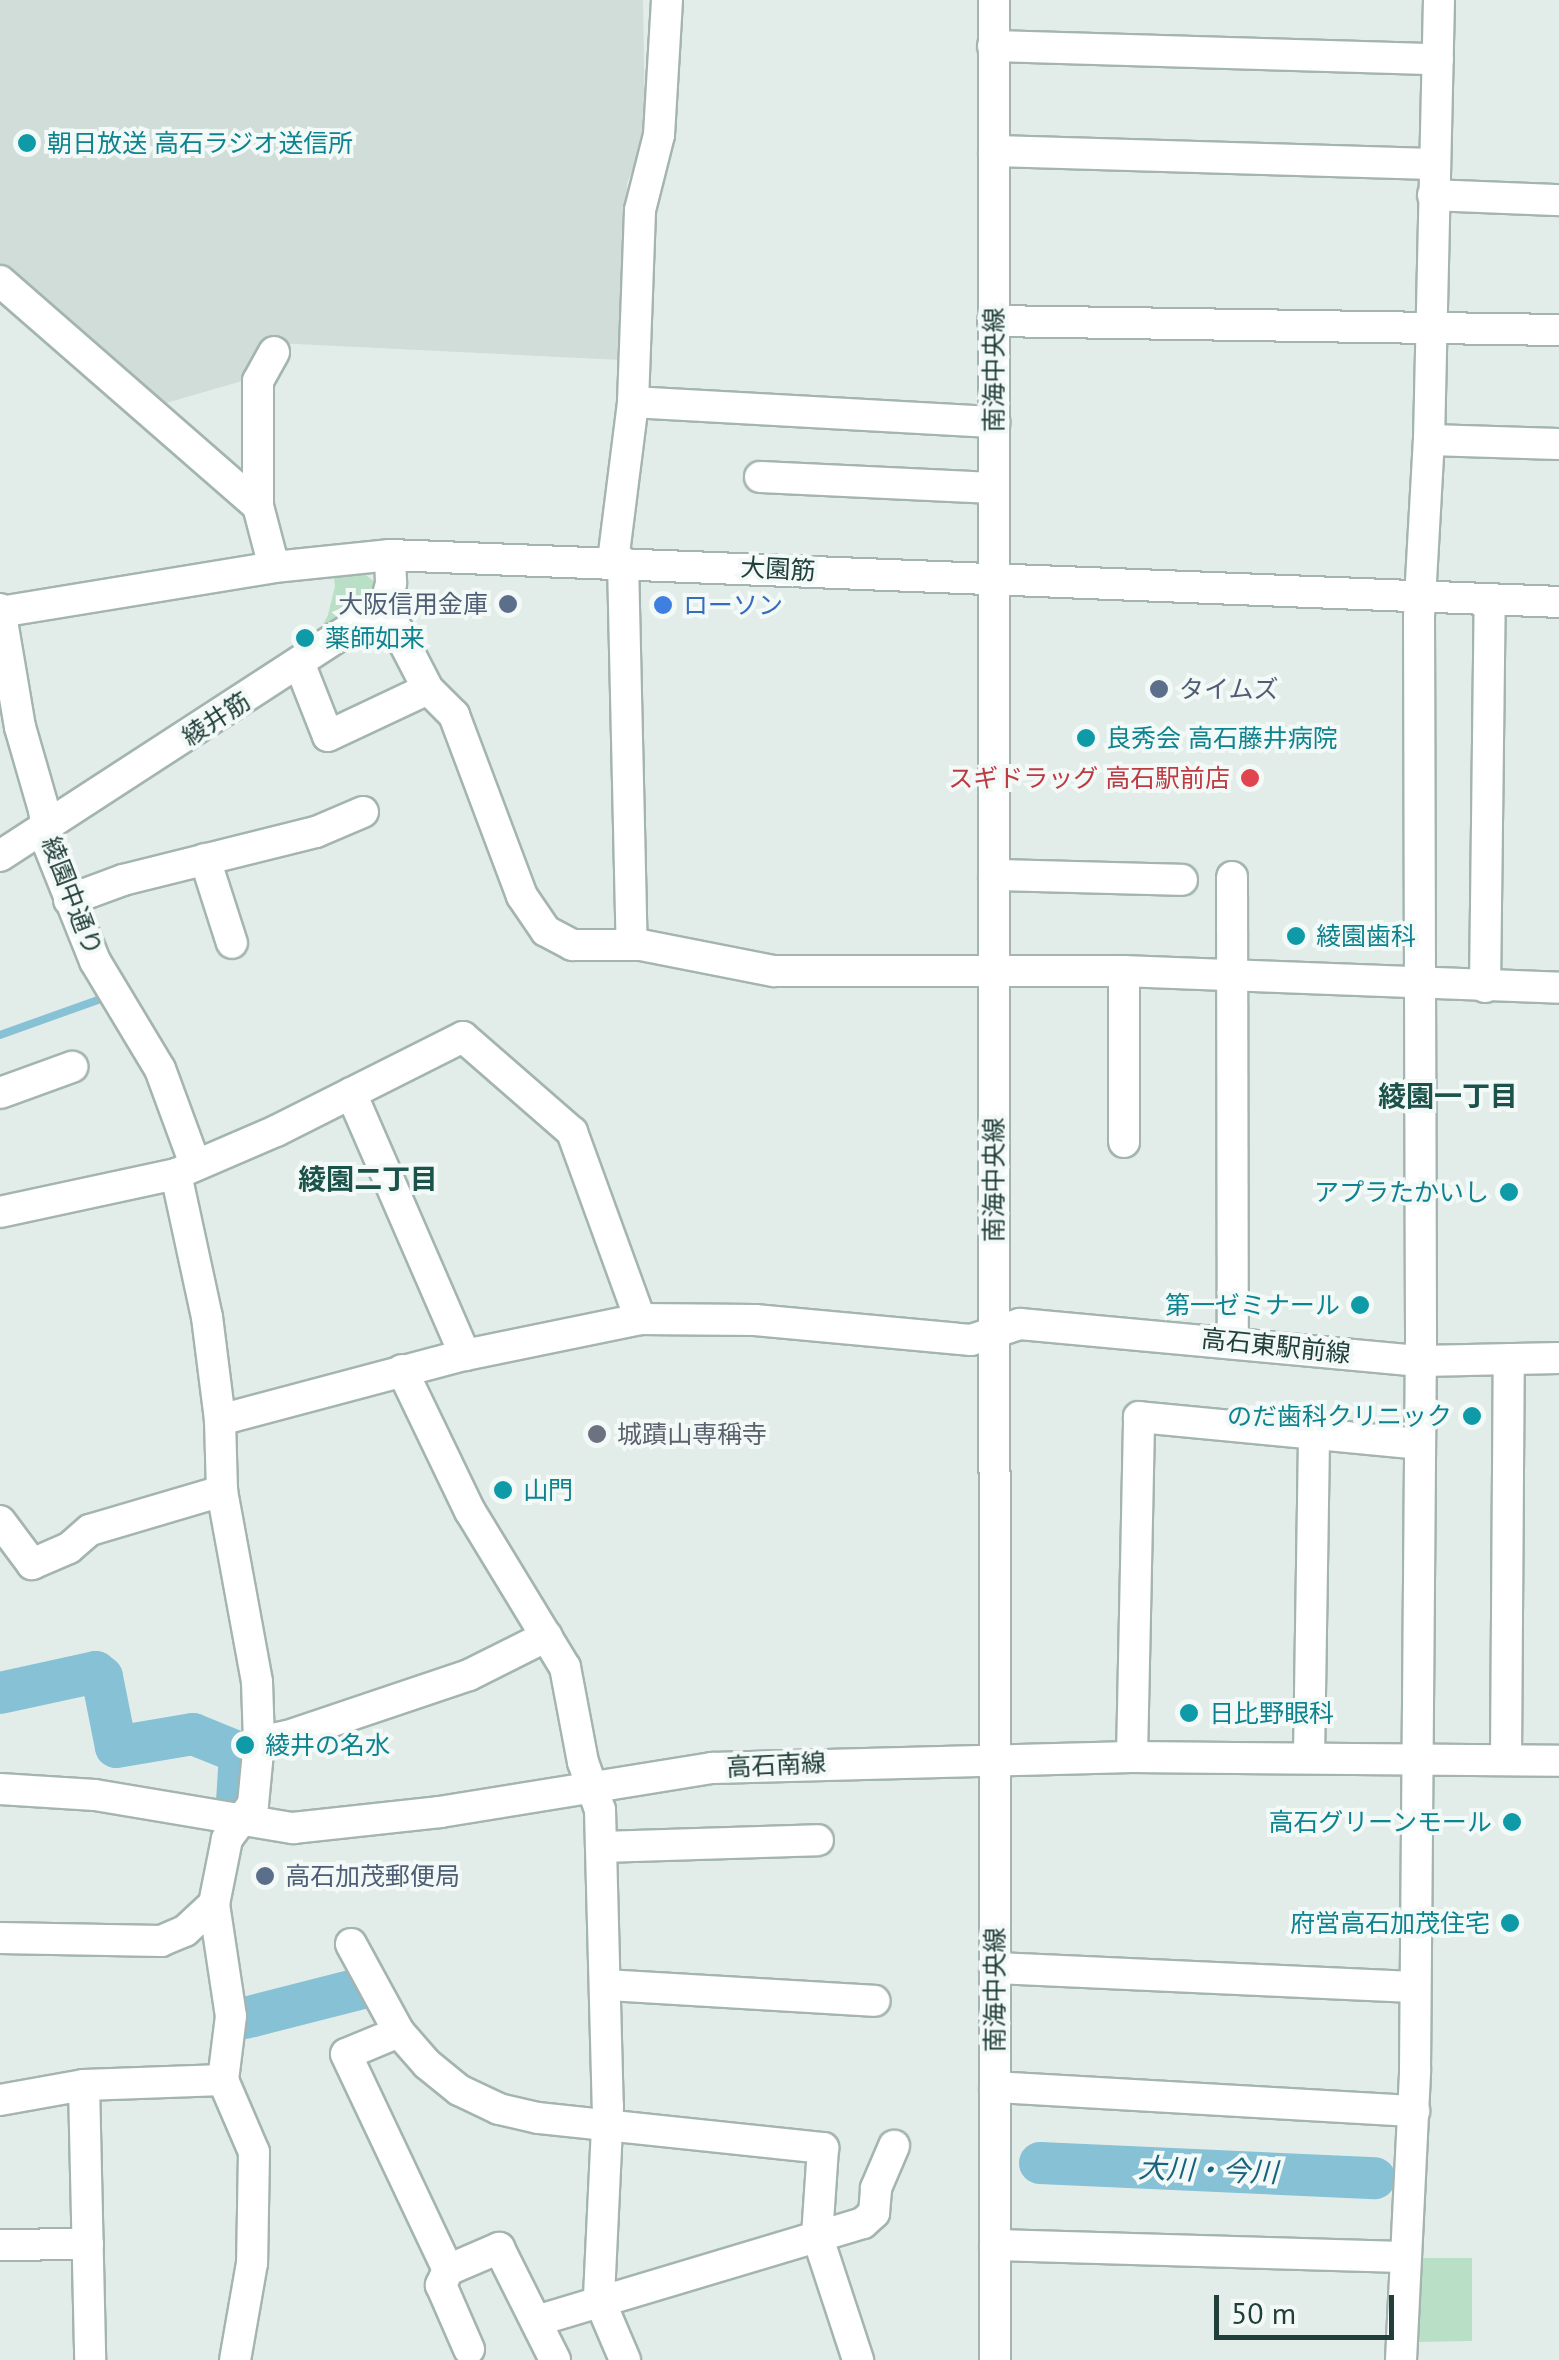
<!DOCTYPE html>
<meta charset="utf-8">
<style>
body{margin:0}
#map{position:relative;width:1559px;height:2360px;overflow:hidden;background:#e2ede9;font-family:"PT Sans","Noto Sans JP",sans-serif}
div>[style]{position:absolute}
.built>*{inset:0;background:#d0ddd8}
.green>*{inset:0;background:#b9dfc7}
.stream>*{height:8px;margin:-4px;padding:0 4px;transform-origin:4px;border-radius:4px;background:#86c1d5}
.river>*{height:42px;margin:-21px;padding:0 21px;transform-origin:21px;border-radius:21px;background:#86c1d5}
.roads{filter:drop-shadow(2px 0 #a4b5b1) drop-shadow(-2px 0 #a4b5b1) drop-shadow(0 2px #a4b5b1) drop-shadow(0 -2px #a4b5b1)}
.minor>*{height:30px;margin:-15px;padding:0 15px;transform-origin:15px;border-radius:15px;background:#fff}
.dots>*{width:28px;height:28px;translate:-50% -50%;box-sizing:border-box;border:5px solid #f3f9f7;border-radius:50%}
span{translate:-50% -50%;white-space:nowrap;text-align:center;line-height:1.15;-webkit-text-stroke:8px #f3f9f7;paint-order:stroke}
.culture-label{font-size:25px;color:#0d838f}
.left{translate:0 -50%;text-align:left}
.right{translate:-100% -50%;text-align:right}
.street-label{font-size:25px;color:#213f3a}
.service-label{font-size:25px;color:#4e5e75}
.shop-label{font-size:25px;color:#366cbe}
.health-label{font-size:25px;color:#be3a42}
.worship-label{font-size:25px;color:#5b616d}
.neighbourhood-label{font-size:28px;color:#1b534b;font-weight:700}
.water-label{font-size:28px;color:#17637f;font-style:italic}
.scale{position:absolute;left:1214px;top:2295px;width:180px;height:45px;box-sizing:border-box;border:5px solid #213f3a;border-top:0;padding-left:12px;font-size:30px;line-height:35px;white-space:nowrap;color:#213f3a;-webkit-text-stroke:8px #f3f9f7;paint-order:stroke}
</style>
<div id="map">
<div class="built">
<i style="clip-path:polygon(0 0,643px 0,645px 139px,627px 183px,621px 360px,276px 343px,256px 377px,166px 403px,0 268px)"></i>
</div>
<div class="green">
<i style="clip-path:polygon(361px 571px,377px 584px,375px 596px,310px 649px,328px 615px,335px 586px,333px 572px)"></i>
<i style="clip-path:polygon(1420px 2258px,1472px 2258px,1472px 2341px,1419px 2342px)"></i>
</div>
<div class="stream">
<i style="left:0;top:1035px;width:116px;rotate:-19.7deg"></i>
</div>
<div class="river">
<i style="left:0;top:1693px;width:98px;rotate:-12.3deg"></i>
<i style="left:96px;top:1672px;width:8px;rotate:40deg"></i>
<i style="left:102px;top:1677px;width:71px;rotate:78.7deg"></i>
<i style="left:116px;top:1747px;width:78px;rotate:-9.6deg"></i>
<i style="left:193px;top:1734px;width:51px;rotate:22deg"></i>
<i style="left:240px;top:1753px;width:49px;rotate:93.5deg"></i>
<i style="left:245px;top:2018px;width:126px;rotate:-14.3deg"></i>
<i style="left:1040px;top:2163px;width:335px;rotate:2.6deg"></i>
</div>
<div class="roads">
<div class="minor">
<i style="left:994px;top:0;width:2360px;rotate:89.98deg"></i>
<i style="left:993px;top:46px;width:445px;rotate:1.7deg"></i>
<i style="left:994px;top:151px;width:440px;rotate:1.7deg"></i>
<i style="left:1433px;top:195px;width:126px;rotate:2.3deg"></i>
<i style="left:0;top:281px;width:342px;rotate:41.1deg"></i>
<i style="left:258px;top:506px;width:63px;rotate:75.3deg"></i>
<i style="left:993px;top:321px;width:566px;rotate:0.91deg"></i>
<i style="left:633px;top:402px;width:362px;rotate:3.2deg"></i>
<i style="left:1429px;top:440px;width:130px;rotate:1.8deg"></i>
<i style="left:760px;top:477px;width:234px;rotate:2.7deg"></i>
<i style="left:258px;top:506px;width:125px;rotate:-90deg"></i>
<i style="left:258px;top:381px;width:33px;rotate:-61deg"></i>
<i style="left:613px;top:561px;width:160px;rotate:-82.8deg"></i>
<i style="left:633px;top:402px;width:192px;rotate:-87.9deg"></i>
<i style="left:640px;top:210px;width:77px;rotate:-75.8deg"></i>
<i style="left:659px;top:135px;width:135px;rotate:-86.6deg"></i>
<i style="left:623px;top:562px;width:383px;rotate:88.7deg"></i>
<i style="left:385px;top:606px;width:93px;rotate:62.6deg"></i>
<i style="left:428px;top:689px;width:37px;rotate:45deg"></i>
<i style="left:454px;top:715px;width:193px;rotate:69.4deg"></i>
<i style="left:522px;top:896px;width:42px;rotate:55.6deg"></i>
<i style="left:546px;top:931px;width:30px;rotate:28deg"></i>
<i style="left:572px;top:945px;width:69px"></i>
<i style="left:641px;top:945px;width:136px;rotate:11.1deg"></i>
<i style="left:774px;top:971px;width:350px"></i>
<i style="left:1124px;top:971px;width:435px;rotate:2.2deg"></i>
<i style="left:0;top:609px;width:120px;rotate:80.4deg"></i>
<i style="left:20px;top:727px;width:86px;rotate:73.9deg"></i>
<i style="left:44px;top:810px;width:36px;rotate:82deg"></i>
<i style="left:49px;top:846px;width:124px;rotate:68.2deg"></i>
<i style="left:95px;top:961px;width:126px;rotate:59deg"></i>
<i style="left:160px;top:1069px;width:101px;rotate:69.8deg"></i>
<i style="left:0;top:612px;width:278px;rotate:-9.3deg"></i>
<i style="left:274px;top:567px;width:117px;rotate:-5.9deg"></i>
<i style="left:390px;top:555px;width:1170px;rotate:2.3deg"></i>
<i style="left:300px;top:665px;width:76px;rotate:68.5deg"></i>
<i style="left:328px;top:736px;width:110px;rotate:-25.2deg"></i>
<i style="left:0;top:856px;width:459px;rotate:-33deg"></i>
<i style="left:385px;top:606px;width:24px;rotate:-75deg"></i>
<i style="left:391px;top:583px;width:28px;rotate:-92deg"></i>
<i style="left:205px;top:859px;width:88px;rotate:72.2deg"></i>
<i style="left:994px;top:875px;width:188px;rotate:1.5deg"></i>
<i style="left:1232px;top:877px;width:463px;rotate:89.9deg"></i>
<i style="left:69px;top:900px;width:58px;rotate:-20.3deg"></i>
<i style="left:123px;top:880px;width:199px;rotate:-14deg"></i>
<i style="left:316px;top:832px;width:51px;rotate:-23.1deg"></i>
<i style="left:1124px;top:971px;width:171px;rotate:90deg"></i>
<i style="left:1485px;top:987px;width:387px;rotate:-89.3deg"></i>
<i style="left:0;top:1093px;width:77px;rotate:-19.9deg"></i>
<i style="left:351px;top:1093px;width:286px;rotate:66.5deg"></i>
<i style="left:176px;top:1174px;width:146px;rotate:77.8deg"></i>
<i style="left:207px;top:1317px;width:104px;rotate:82.8deg"></i>
<i style="left:220px;top:1420px;width:71px;rotate:88.4deg"></i>
<i style="left:222px;top:1491px;width:194px;rotate:79.6deg"></i>
<i style="left:257px;top:1682px;width:60px;rotate:88.1deg"></i>
<i style="left:259px;top:1742px;width:62px;rotate:95.5deg"></i>
<i style="left:253px;top:1804px;width:44px;rotate:126.6deg"></i>
<i style="left:227px;top:1839px;width:66px;rotate:101.3deg"></i>
<i style="left:214px;top:1904px;width:113px;rotate:81.4deg"></i>
<i style="left:231px;top:2016px;width:64px;rotate:97.1deg"></i>
<i style="left:223px;top:2080px;width:78px;rotate:66.7deg"></i>
<i style="left:254px;top:2152px;width:111px;rotate:91deg"></i>
<i style="left:252px;top:2263px;width:98px;rotate:99.9deg"></i>
<i style="left:0;top:1212px;width:180px;rotate:-12.2deg"></i>
<i style="left:176px;top:1174px;width:109px;rotate:-23.3deg"></i>
<i style="left:276px;top:1131px;width:209px;rotate:-26.7deg"></i>
<i style="left:463px;top:1037px;width:145px;rotate:41.1deg"></i>
<i style="left:572px;top:1132px;width:199px;rotate:70deg"></i>
<i style="left:402px;top:1370px;width:157px;rotate:64.3deg"></i>
<i style="left:470px;top:1511px;width:183px;rotate:58.7deg"></i>
<i style="left:565px;top:1667px;width:97px;rotate:79.3deg"></i>
<i style="left:583px;top:1762px;width:51px;rotate:70.5deg"></i>
<i style="left:600px;top:1810px;width:296px;rotate:88.5deg"></i>
<i style="left:608px;top:2106px;width:193px;rotate:92.7deg"></i>
<i style="left:599px;top:2299px;width:66px;rotate:66.9deg"></i>
<i style="left:220px;top:1420px;width:253px;rotate:-14.9deg"></i>
<i style="left:465px;top:1355px;width:179px;rotate:-11.6deg"></i>
<i style="left:640px;top:1319px;width:115px;rotate:0.5deg"></i>
<i style="left:755px;top:1320px;width:217px;rotate:5.3deg"></i>
<i style="left:971px;top:1340px;width:52px;rotate:-18.1deg"></i>
<i style="left:1020px;top:1324px;width:402px;rotate:5.3deg"></i>
<i style="left:1420px;top:1361px;width:139px;rotate:-1.2deg"></i>
<i style="left:0;top:1521px;width:54px;rotate:53.3deg"></i>
<i style="left:32px;top:1564px;width:40px;rotate:-23.4deg"></i>
<i style="left:69px;top:1548px;width:28px;rotate:-41deg"></i>
<i style="left:90px;top:1530px;width:138px;rotate:-16.5deg"></i>
<i style="left:259px;top:1742px;width:30px;rotate:-12deg"></i>
<i style="left:288px;top:1736px;width:191px;rotate:-18.6deg"></i>
<i style="left:469px;top:1675px;width:87px;rotate:-26.6deg"></i>
<i style="left:1132px;top:1757px;width:340px;rotate:-88.8deg"></i>
<i style="left:1139px;top:1417px;width:279px;rotate:5.5deg"></i>
<i style="left:1309px;top:1757px;width:321px;rotate:-89.1deg"></i>
<i style="left:1506px;top:1758px;width:399px;rotate:-89.6deg"></i>
<i style="left:0;top:1789px;width:95px;rotate:3.6deg"></i>
<i style="left:95px;top:1795px;width:201px;rotate:9.5deg"></i>
<i style="left:293px;top:1828px;width:148px;rotate:-6.2deg"></i>
<i style="left:440px;top:1812px;width:276px;rotate:-9.2deg"></i>
<i style="left:712px;top:1768px;width:420px;rotate:-1.5deg"></i>
<i style="left:1132px;top:1757px;width:427px;rotate:0.5deg"></i>
<i style="left:601px;top:1847px;width:217px;rotate:-1.8deg"></i>
<i style="left:0;top:1938px;width:161px;rotate:1.1deg"></i>
<i style="left:161px;top:1941px;width:26px;rotate:-23deg"></i>
<i style="left:185px;top:1931px;width:40px;rotate:-43deg"></i>
<i style="left:351px;top:1944px;width:100px;rotate:61.4deg"></i>
<i style="left:399px;top:2032px;width:43px;rotate:48.8deg"></i>
<i style="left:427px;top:2064px;width:41px;rotate:39.1deg"></i>
<i style="left:459px;top:2090px;width:44px;rotate:25.4deg"></i>
<i style="left:499px;top:2109px;width:40px;rotate:13deg"></i>
<i style="left:538px;top:2118px;width:287px;rotate:6deg"></i>
<i style="left:823px;top:2148px;width:87px;rotate:93.9deg"></i>
<i style="left:817px;top:2235px;width:132px;rotate:71.8deg"></i>
<i style="left:995px;top:1968px;width:420px;rotate:2.6deg"></i>
<i style="left:607px;top:1985px;width:268px;rotate:3.4deg"></i>
<i style="left:399px;top:2032px;width:57px;rotate:157.5deg"></i>
<i style="left:346px;top:2054px;width:239px;rotate:64.7deg"></i>
<i style="left:448px;top:2270px;width:56px;rotate:-23.3deg"></i>
<i style="left:499px;top:2248px;width:125px;rotate:63.4deg"></i>
<i style="left:84px;top:2085px;width:274px;rotate:88.7deg"></i>
<i style="left:995px;top:2087px;width:420px;rotate:3.3deg"></i>
<i style="left:0;top:2100px;width:85px;rotate:-10.1deg"></i>
<i style="left:84px;top:2085px;width:139px;rotate:-2.1deg"></i>
<i style="left:0;top:2245px;width:88px;rotate:-0.7deg"></i>
<i style="left:995px;top:2245px;width:409px;rotate:1.7deg"></i>
<i style="left:448px;top:2270px;width:17px;rotate:115deg"></i>
<i style="left:441px;top:2285px;width:70px;rotate:66.4deg"></i>
<i style="left:536px;top:2321px;width:341px;rotate:-16.7deg"></i>
<i style="left:863px;top:2223px;width:15px;rotate:-42deg"></i>
<i style="left:874px;top:2213px;width:25px;rotate:-85deg"></i>
<i style="left:876px;top:2188px;width:46px;rotate:-66.8deg"></i>
<i style="left:1401px;top:2360px;width:290px;rotate:-87.2deg"></i>
<i style="left:1415px;top:2070px;width:737px;rotate:-89.53deg"></i>
<i style="left:1421px;top:1333px;width:716px;rotate:-90.16deg"></i>
<i style="left:1419px;top:617px;width:177px;rotate:-86.8deg"></i>
<i style="left:1429px;top:440px;width:440px;rotate:-88.7deg"></i>
</div>
</div>
<div class="dots">
<i style="left:27px;top:143px;background:#0f9aa8"></i>
<i style="left:508px;top:604px;background:#5c6f8a"></i>
<i style="left:663px;top:605px;background:#3f7fe0"></i>
<i style="left:305px;top:638px;background:#0f9aa8"></i>
<i style="left:1159px;top:689px;background:#5c6f8a"></i>
<i style="left:1086px;top:738px;background:#0f9aa8"></i>
<i style="left:1250px;top:778px;background:#e0444e"></i>
<i style="left:1296px;top:936px;background:#0f9aa8"></i>
<i style="left:1509px;top:1192px;background:#0f9aa8"></i>
<i style="left:1360px;top:1305px;background:#0f9aa8"></i>
<i style="left:1472px;top:1416px;background:#0f9aa8"></i>
<i style="left:597px;top:1434px;background:#6b7280"></i>
<i style="left:503px;top:1490px;background:#0f9aa8"></i>
<i style="left:1189px;top:1713px;background:#0f9aa8"></i>
<i style="left:245px;top:1745px;background:#0f9aa8"></i>
<i style="left:1512px;top:1822px;background:#0f9aa8"></i>
<i style="left:265px;top:1876px;background:#5c6f8a"></i>
<i style="left:1510px;top:1923px;background:#0f9aa8"></i>
</div>
<div class="culture-label">
<span class="left" style="left:47px;top:143px">朝日放送 高石ラジオ送信所</span>
<span class="left" style="left:325px;top:638px">薬師如来</span>
<span class="left" style="left:1106px;top:738px">良秀会 高石藤井病院</span>
<span class="left" style="left:1316px;top:936px">綾園歯科</span>
<span class="right" style="left:1489px;top:1192px">アプラたかいし</span>
<span class="right" style="left:1340px;top:1305px">第一ゼミナール</span>
<span class="right" style="left:1452px;top:1416px">のだ歯科クリニック</span>
<span class="left" style="left:523px;top:1490px">山門</span>
<span class="left" style="left:1209px;top:1713px">日比野眼科</span>
<span class="left" style="left:265px;top:1745px">綾井の名水</span>
<span class="right" style="left:1492px;top:1822px">高石グリーンモール</span>
<span class="right" style="left:1490px;top:1923px">府営高石加茂住宅</span>
</div>
<div class="street-label">
<span style="left:994px;top:370px;rotate:-90deg">南海中央線</span>
<span style="left:778px;top:569px;rotate:3deg">大園筋</span>
<span style="left:216px;top:719px;rotate:-33deg">綾井筋</span>
<span style="left:72px;top:896px;rotate:69deg">綾園中通り</span>
<span style="left:994px;top:1180px;rotate:-90deg">南海中央線</span>
<span style="left:1276px;top:1346px;rotate:6deg">高石東駅前線</span>
<span style="left:776px;top:1765px;rotate:-3deg">高石南線</span>
<span style="left:995px;top:1990px;rotate:-90deg">南海中央線</span>
</div>
<div class="service-label">
<span class="right" style="left:488px;top:604px">大阪信用金庫</span>
<span class="left" style="left:1179px;top:689px">タイムズ</span>
<span class="left" style="left:285px;top:1876px">高石加茂郵便局</span>
</div>
<div class="shop-label">
<span class="left" style="left:683px;top:605px">ローソン</span>
</div>
<div class="health-label">
<span class="right" style="left:1230px;top:778px">スギドラッグ 高石駅前店</span>
</div>
<div class="worship-label">
<span class="left" style="left:617px;top:1434px">城蹟山専稱寺</span>
</div>
<div class="neighbourhood-label">
<span style="left:1448px;top:1096px">綾園一丁目</span>
<span style="left:368px;top:1179px">綾園二丁目</span>
</div>
<div class="water-label">
<span style="left:1208px;top:2170px;rotate:2deg">大川・今川</span>
</div>
<div class="scale">50 m</div>
</div>
